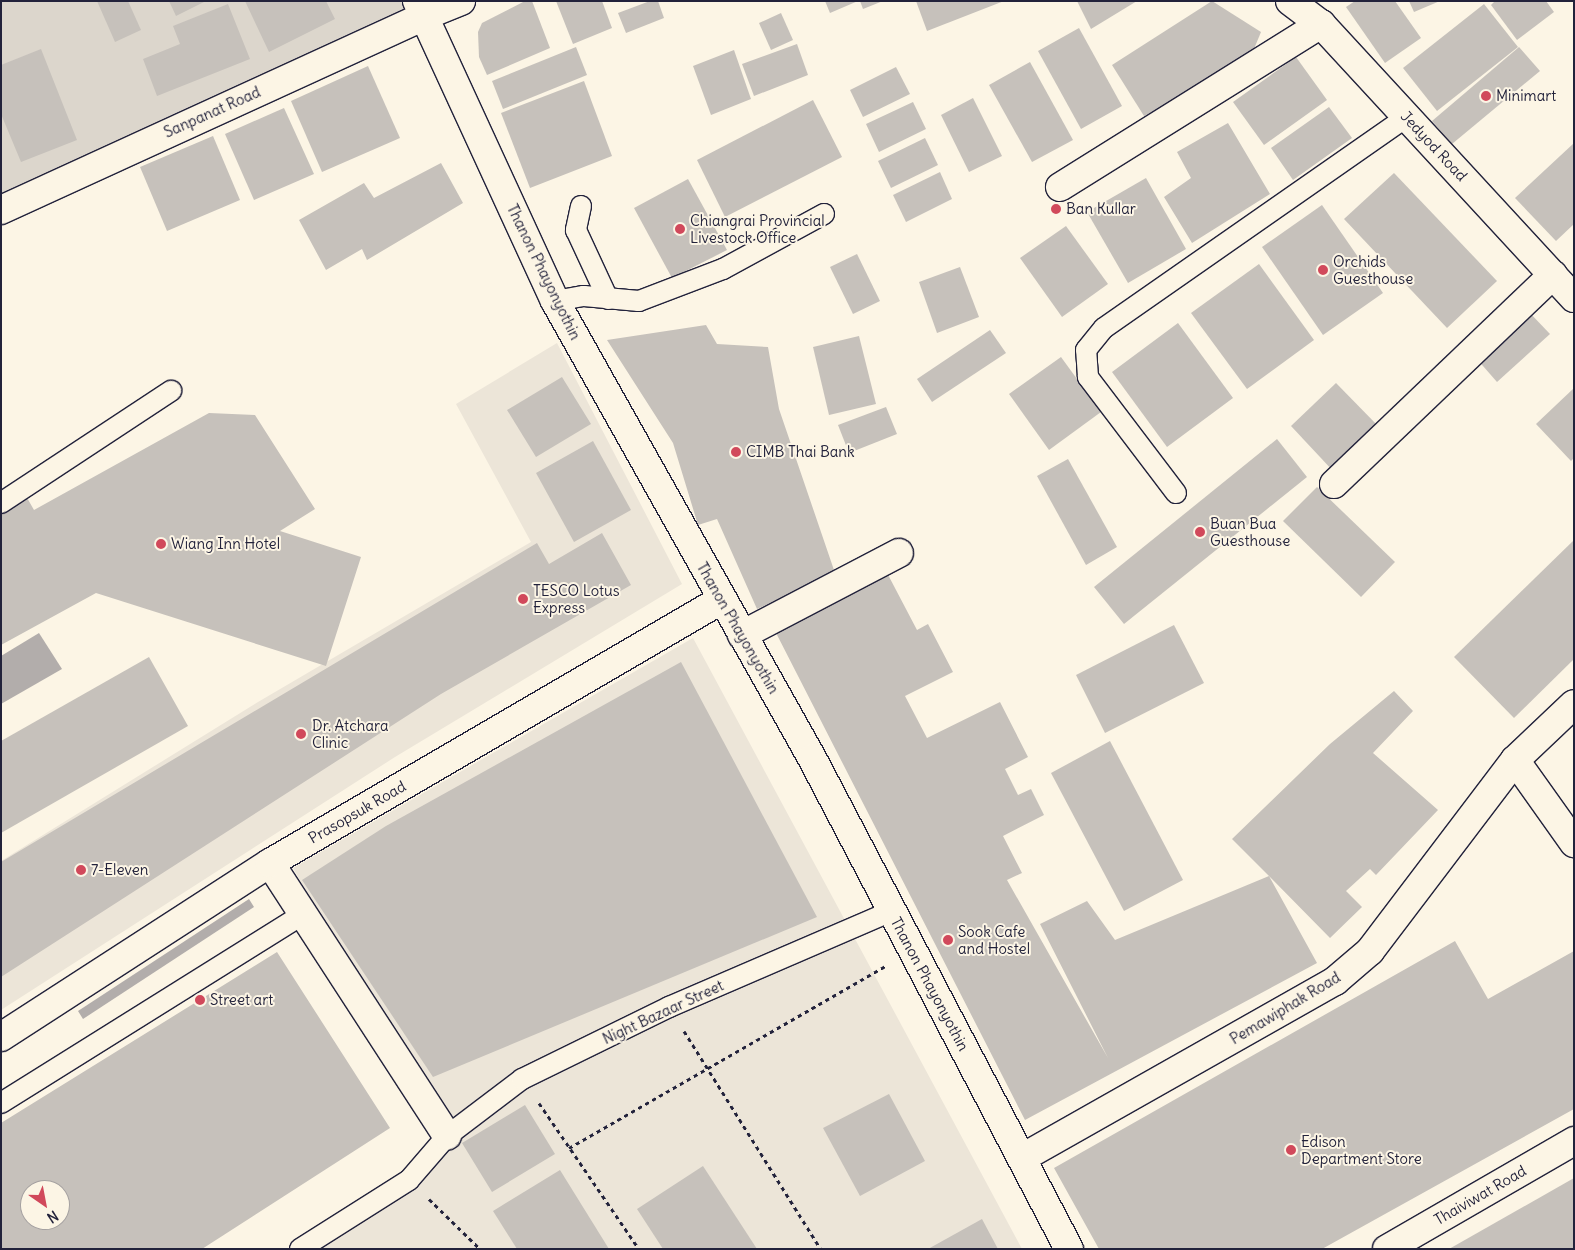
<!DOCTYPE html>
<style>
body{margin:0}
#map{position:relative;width:1575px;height:1250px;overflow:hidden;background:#fcf5e5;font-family:Delius,sans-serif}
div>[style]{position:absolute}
.built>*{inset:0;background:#ece5d8}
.green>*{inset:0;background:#dcd6cc}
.water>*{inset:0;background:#b2adab}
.building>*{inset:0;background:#c6c1bb}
.path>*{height:3px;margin-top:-1.5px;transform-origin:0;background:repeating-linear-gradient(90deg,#22223b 0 4px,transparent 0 8px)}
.roads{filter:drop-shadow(1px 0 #22223b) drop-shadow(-1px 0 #22223b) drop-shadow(0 1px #22223b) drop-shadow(0 -1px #22223b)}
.service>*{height:20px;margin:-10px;padding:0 10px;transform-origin:10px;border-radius:10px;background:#fcf5e5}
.minor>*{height:28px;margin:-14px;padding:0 14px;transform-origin:14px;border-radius:14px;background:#fcf5e5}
.tertiary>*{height:28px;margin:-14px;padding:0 14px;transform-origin:14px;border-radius:14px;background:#fcf5e5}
.secondary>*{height:28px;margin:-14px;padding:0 14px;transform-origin:14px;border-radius:14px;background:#fcf5e5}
.dots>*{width:14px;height:14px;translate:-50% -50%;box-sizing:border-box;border:2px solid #fcf5e5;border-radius:50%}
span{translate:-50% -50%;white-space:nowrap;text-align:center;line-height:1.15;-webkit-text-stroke:4px #fcf5e5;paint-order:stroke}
.poi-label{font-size:15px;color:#22223b}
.left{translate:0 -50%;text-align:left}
.street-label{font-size:15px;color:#22223b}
.frame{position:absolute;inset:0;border:2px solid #22223b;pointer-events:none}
.north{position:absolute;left:20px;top:1180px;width:50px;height:50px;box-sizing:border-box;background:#fcf5e5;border:1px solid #a5a1a1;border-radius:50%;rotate:147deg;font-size:14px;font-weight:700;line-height:20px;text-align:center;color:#22223b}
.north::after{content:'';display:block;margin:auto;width:18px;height:22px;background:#d1495b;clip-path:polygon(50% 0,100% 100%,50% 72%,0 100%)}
</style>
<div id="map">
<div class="built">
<i style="clip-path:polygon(557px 343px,682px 584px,395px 757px,1px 1010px,1px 861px,258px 702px,531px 542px,456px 404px)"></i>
<i style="clip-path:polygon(693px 638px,1022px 1249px,288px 1249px,453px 1146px,293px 868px)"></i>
</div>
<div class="green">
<i style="clip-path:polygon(1px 1px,417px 1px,424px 16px,1px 223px)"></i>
</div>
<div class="water">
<i style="clip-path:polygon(39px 633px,62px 669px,1px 704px,1px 656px)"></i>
<i style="clip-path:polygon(249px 899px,254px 907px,83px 1019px,78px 1011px)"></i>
</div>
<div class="building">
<i style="clip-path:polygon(97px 1px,128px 1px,141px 30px,115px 42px)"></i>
<i style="clip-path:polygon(169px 1px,206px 1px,176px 16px)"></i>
<i style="clip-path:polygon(245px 1px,326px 1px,335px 19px,269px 52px)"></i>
<i style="clip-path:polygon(525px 1px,532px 1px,550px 48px,487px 75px,479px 57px,478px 32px,482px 23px)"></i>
<i style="clip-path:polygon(556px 1px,602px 1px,612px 28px,573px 44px)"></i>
<i style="clip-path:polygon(650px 1px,658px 1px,664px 18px,626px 33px,618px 13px)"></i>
<i style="clip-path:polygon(825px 1px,858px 1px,830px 13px)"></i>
<i style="clip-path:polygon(860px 1px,883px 1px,863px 9px)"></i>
<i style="clip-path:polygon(916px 1px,1004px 1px,927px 31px)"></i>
<i style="clip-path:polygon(1077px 1px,1137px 1px,1091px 29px)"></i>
<i style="clip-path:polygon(1212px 1px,1261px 32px,1249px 61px,1144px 116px,1112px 65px)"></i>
<i style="clip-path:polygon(1355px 1px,1395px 1px,1421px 38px,1385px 63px,1346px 7px)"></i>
<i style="clip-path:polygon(1409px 1px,1440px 1px,1414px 12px)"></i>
<i style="clip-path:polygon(1495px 1px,1546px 1px,1554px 12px,1517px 40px,1491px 5px)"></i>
<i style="clip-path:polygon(228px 4px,250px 59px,157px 96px,143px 59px,180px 44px,173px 26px)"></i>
<i style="clip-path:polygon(1484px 4px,1518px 47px,1437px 111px,1403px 68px)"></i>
<i style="clip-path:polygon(781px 13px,793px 40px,771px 50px,759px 23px)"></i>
<i style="clip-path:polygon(1079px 28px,1122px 106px,1081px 129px,1038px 51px)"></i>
<i style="clip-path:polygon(797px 44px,808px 75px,754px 96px,742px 64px)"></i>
<i style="clip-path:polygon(576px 47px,587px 75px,503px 109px,492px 81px)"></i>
<i style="clip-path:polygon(1519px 47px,1540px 71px,1452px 144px,1432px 121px)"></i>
<i style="clip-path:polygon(41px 49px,77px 140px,21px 162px,1px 114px,1px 65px)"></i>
<i style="clip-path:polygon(734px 50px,751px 99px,711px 115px,693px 66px)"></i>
<i style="clip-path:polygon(1296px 57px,1327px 100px,1264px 145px,1233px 102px)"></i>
<i style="clip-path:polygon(1030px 62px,1073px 140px,1032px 162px,989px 85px)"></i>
<i style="clip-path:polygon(368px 66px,400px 138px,322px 172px,291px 101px)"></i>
<i style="clip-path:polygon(896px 67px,910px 94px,863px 117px,850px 90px)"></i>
<i style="clip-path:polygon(584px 81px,612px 156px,530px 188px,501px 113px)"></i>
<i style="clip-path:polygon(973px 98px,1002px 156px,969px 172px,941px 115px)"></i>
<i style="clip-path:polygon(813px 100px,842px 157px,725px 217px,697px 160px)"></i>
<i style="clip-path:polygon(913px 102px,926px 129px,879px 152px,866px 124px)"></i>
<i style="clip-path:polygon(1329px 107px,1352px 138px,1293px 180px,1271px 148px)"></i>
<i style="clip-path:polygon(284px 108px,314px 174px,254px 200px,225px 134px)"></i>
<i style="clip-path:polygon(1228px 123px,1270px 194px,1192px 243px,1164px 197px,1191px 178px,1177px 152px)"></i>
<i style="clip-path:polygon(213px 136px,240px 200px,167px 231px,140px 167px)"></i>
<i style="clip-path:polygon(925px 138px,938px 165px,891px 188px,878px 161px)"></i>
<i style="clip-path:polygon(1574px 143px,1574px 224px,1556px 241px,1515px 198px)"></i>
<i style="clip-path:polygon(441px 163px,463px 203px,367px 260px,362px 249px,326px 270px,299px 220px,364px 183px,374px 198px)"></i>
<i style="clip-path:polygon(940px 172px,952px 199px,906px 222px,893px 195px)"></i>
<i style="clip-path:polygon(1394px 173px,1497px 281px,1447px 328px,1344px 219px)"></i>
<i style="clip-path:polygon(1146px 178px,1186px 249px,1128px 283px,1087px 212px)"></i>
<i style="clip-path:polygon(688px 179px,727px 250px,672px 278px,634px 208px)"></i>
<i style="clip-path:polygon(1322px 205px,1383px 293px,1323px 335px,1262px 247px)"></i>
<i style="clip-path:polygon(1066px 226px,1108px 284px,1062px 317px,1020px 258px)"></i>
<i style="clip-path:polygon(857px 254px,880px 301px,853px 314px,830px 267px)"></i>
<i style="clip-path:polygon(1259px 264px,1314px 340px,1247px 389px,1191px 313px)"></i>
<i style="clip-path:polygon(960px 267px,979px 317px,937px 333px,919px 282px)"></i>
<i style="clip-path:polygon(1528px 311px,1550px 334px,1497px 382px,1476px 358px)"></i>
<i style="clip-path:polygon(1178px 323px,1233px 398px,1167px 447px,1112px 372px)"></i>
<i style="clip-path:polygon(706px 325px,717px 344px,768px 347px,779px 409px,835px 573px,757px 609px,717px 519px,698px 525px,673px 443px,607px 340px)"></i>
<i style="clip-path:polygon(990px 330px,1006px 353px,932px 402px,917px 379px)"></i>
<i style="clip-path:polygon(859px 336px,876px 404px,829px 415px,813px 347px)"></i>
<i style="clip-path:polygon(1061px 357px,1101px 412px,1049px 450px,1009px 394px)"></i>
<i style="clip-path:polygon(562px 377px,591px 424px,536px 457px,507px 410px)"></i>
<i style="clip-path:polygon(1336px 383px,1380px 428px,1334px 472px,1291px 426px)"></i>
<i style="clip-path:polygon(1574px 388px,1574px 458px,1571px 461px,1536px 424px)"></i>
<i style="clip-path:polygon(886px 407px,897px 434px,849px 453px,838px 425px)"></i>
<i style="clip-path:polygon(209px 413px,255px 415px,315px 509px,280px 531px,361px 557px,326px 666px,96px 593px,1px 645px,1px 509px,26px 496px,34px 510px)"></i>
<i style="clip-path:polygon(1277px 439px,1307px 477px,1124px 624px,1094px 587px)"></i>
<i style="clip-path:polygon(593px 441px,631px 510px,574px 542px,536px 473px)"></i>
<i style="clip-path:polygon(1068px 459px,1117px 547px,1086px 565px,1037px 476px)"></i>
<i style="clip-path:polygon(1317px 487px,1395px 562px,1361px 597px,1283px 521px)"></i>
<i style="clip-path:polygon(602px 533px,631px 585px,441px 694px,1px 977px,1px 862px,537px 543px,549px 564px)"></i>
<i style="clip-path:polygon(1574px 540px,1574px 659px,1514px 718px,1454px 657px)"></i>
<i style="clip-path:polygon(885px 569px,917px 630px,928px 624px,953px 672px,905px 696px,927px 738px,1000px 702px,1028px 757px,1005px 769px,1018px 795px,1031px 789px,1044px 815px,1003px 836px,1022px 873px,1007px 880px,1108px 1058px,1040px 924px,1087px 901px,1115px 940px,1269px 876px,1232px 839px,1330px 744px,1394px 691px,1413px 711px,1373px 753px,1438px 810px,1376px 875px,1370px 869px,1346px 891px,1362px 907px,1330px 938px,1269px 876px,1317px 963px,1025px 1120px,774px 629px)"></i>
<i style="clip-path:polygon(1174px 625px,1204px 683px,1105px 733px,1076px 675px)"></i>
<i style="clip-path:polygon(149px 657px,188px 726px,1px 833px,1px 741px)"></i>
<i style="clip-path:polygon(681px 662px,817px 917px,433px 1077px,302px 880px,386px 826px)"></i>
<i style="clip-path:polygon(1110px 741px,1183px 880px,1124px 911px,1051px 773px)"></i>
<i style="clip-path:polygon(1455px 941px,1488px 999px,1574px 951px,1574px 1109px,1322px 1249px,1099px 1249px,1054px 1168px)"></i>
<i style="clip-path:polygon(evenodd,277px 952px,390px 1128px,202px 1249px,1px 1249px,1px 1123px,277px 952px,30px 1190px,60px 1190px,60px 1220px,30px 1220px,30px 1190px)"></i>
<i style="clip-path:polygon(889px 1094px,925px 1161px,860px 1196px,823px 1128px)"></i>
<i style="clip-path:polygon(525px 1105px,555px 1154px,492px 1192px,462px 1143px)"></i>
<i style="clip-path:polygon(703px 1166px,757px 1249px,663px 1249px,637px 1209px)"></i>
<i style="clip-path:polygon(560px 1170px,609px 1249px,517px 1249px,493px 1211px)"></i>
<i style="clip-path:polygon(1574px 1178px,1574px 1249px,1449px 1249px)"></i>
<i style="clip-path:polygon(982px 1219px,998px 1249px,928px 1249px)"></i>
</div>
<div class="path">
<i style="left:684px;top:1031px;width:257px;rotate:57.9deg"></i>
<i style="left:539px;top:1103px;width:177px;rotate:55.6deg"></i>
<i style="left:569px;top:1148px;width:365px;rotate:-29.9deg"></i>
<i style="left:429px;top:1199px;width:71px;rotate:44.4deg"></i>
</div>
<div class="roads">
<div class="service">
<i style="left:581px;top:206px;width:25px;rotate:102deg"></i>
<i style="left:576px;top:230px;width:76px;rotate:65.1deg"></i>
<i style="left:555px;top:301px;width:29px;rotate:-10deg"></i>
<i style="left:584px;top:296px;width:55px;rotate:5.2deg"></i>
<i style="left:639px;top:301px;width:90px;rotate:-20.9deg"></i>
<i style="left:723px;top:269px;width:115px;rotate:-28.6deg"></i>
<i style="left:1176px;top:493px;width:146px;rotate:-127.2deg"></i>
<i style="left:1088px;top:377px;width:27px;rotate:-94deg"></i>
<i style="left:1086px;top:350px;width:28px;rotate:-51deg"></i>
<i style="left:1104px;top:328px;width:369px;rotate:-34.9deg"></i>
<i style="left:1px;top:503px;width:204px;rotate:-33.4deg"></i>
<i style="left:1px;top:1103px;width:356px;rotate:-32deg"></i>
<i style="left:300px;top:1249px;width:129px;rotate:-32.3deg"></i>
<i style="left:409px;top:1180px;width:58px;rotate:-49.2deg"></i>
<i style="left:447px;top:1136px;width:94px;rotate:-37.2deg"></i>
<i style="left:522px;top:1079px;width:164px;rotate:-26.1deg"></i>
<i style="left:669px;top:1007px;width:243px;rotate:-23.3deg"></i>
</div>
<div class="minor">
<i style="left:1060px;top:187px;width:308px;rotate:-32deg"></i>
<i style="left:1px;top:210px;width:465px;rotate:-24.6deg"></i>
<i style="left:1334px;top:484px;width:303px;rotate:-43.7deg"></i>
<i style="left:742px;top:635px;width:177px;rotate:-27.6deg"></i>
<i style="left:270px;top:863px;width:325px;rotate:57deg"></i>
<i style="left:1022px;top:1158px;width:360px;rotate:-29.5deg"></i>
<i style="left:1335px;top:981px;width:46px;rotate:-40.6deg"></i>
<i style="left:1370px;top:951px;width:240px;rotate:-52.8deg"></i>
<i style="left:1515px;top:760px;width:81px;rotate:-43.5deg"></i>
<i style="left:1387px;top:1249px;width:216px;rotate:-30deg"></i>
</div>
<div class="tertiary">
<i style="left:1290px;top:1px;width:39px;rotate:37deg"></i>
<i style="left:1321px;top:24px;width:373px;rotate:47.3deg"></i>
<i style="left:424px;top:16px;width:40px;rotate:-22deg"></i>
<i style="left:1515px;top:760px;width:102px;rotate:54.6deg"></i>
<i style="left:1px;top:1037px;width:320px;rotate:-32.9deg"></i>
<i style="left:270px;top:863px;width:522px;rotate:-30.25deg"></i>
</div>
<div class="secondary">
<i style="left:417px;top:1px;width:330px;rotate:65.3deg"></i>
<i style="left:555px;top:301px;width:524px;rotate:60.65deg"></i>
<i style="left:812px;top:758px;width:554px;rotate:62.37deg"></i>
</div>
</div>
<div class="dots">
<i style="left:1486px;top:96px;background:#d1495b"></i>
<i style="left:1056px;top:209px;background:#d1495b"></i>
<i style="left:680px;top:229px;background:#d1495b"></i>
<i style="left:1323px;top:270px;background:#d1495b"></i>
<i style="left:736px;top:452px;background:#d1495b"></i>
<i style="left:1200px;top:532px;background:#d1495b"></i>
<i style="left:161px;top:544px;background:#d1495b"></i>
<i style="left:523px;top:599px;background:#d1495b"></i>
<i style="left:301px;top:734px;background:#d1495b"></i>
<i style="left:81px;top:870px;background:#d1495b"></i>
<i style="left:948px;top:940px;background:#d1495b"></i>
<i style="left:200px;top:1000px;background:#d1495b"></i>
<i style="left:1291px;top:1150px;background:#d1495b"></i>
</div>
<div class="poi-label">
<span class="left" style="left:1496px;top:96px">Minimart</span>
<span class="left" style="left:1066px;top:209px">Ban Kullar</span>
<span class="left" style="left:690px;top:229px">Chiangrai Provincial<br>Livestock Office</span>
<span class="left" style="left:1333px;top:270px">Orchids<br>Guesthouse</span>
<span class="left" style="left:746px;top:452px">CIMB Thai Bank</span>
<span class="left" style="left:1210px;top:532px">Buan Bua<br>Guesthouse</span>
<span class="left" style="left:171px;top:544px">Wiang Inn Hotel</span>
<span class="left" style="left:533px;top:599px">TESCO Lotus<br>Express</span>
<span class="left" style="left:312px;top:734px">Dr. Atchara<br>Clinic</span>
<span class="left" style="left:91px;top:870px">7-Eleven</span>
<span class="left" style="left:958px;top:940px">Sook Cafe<br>and Hostel</span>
<span class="left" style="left:210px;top:1000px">Street art</span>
<span class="left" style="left:1301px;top:1150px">Edison<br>Department Store</span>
</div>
<div class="street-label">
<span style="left:212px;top:112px;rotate:-24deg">Sanpanat Road</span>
<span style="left:1434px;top:146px;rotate:47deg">Jedyod Road</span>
<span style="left:544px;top:272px;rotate:64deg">Thanon Phayonyothin</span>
<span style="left:738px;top:628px;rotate:60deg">Thanon Phayonyothin</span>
<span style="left:357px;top:812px;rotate:-30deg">Prasopsuk Road</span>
<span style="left:930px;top:984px;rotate:62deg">Thanon Phayonyothin</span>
<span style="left:1285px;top:1008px;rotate:-31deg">Pemawiphak Road</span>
<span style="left:663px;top:1012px;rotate:-25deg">Night Bazaar Street</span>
<span style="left:1480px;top:1195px;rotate:-30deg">Thaiviwat Road</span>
</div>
<div class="frame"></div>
<div class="north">N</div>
</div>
